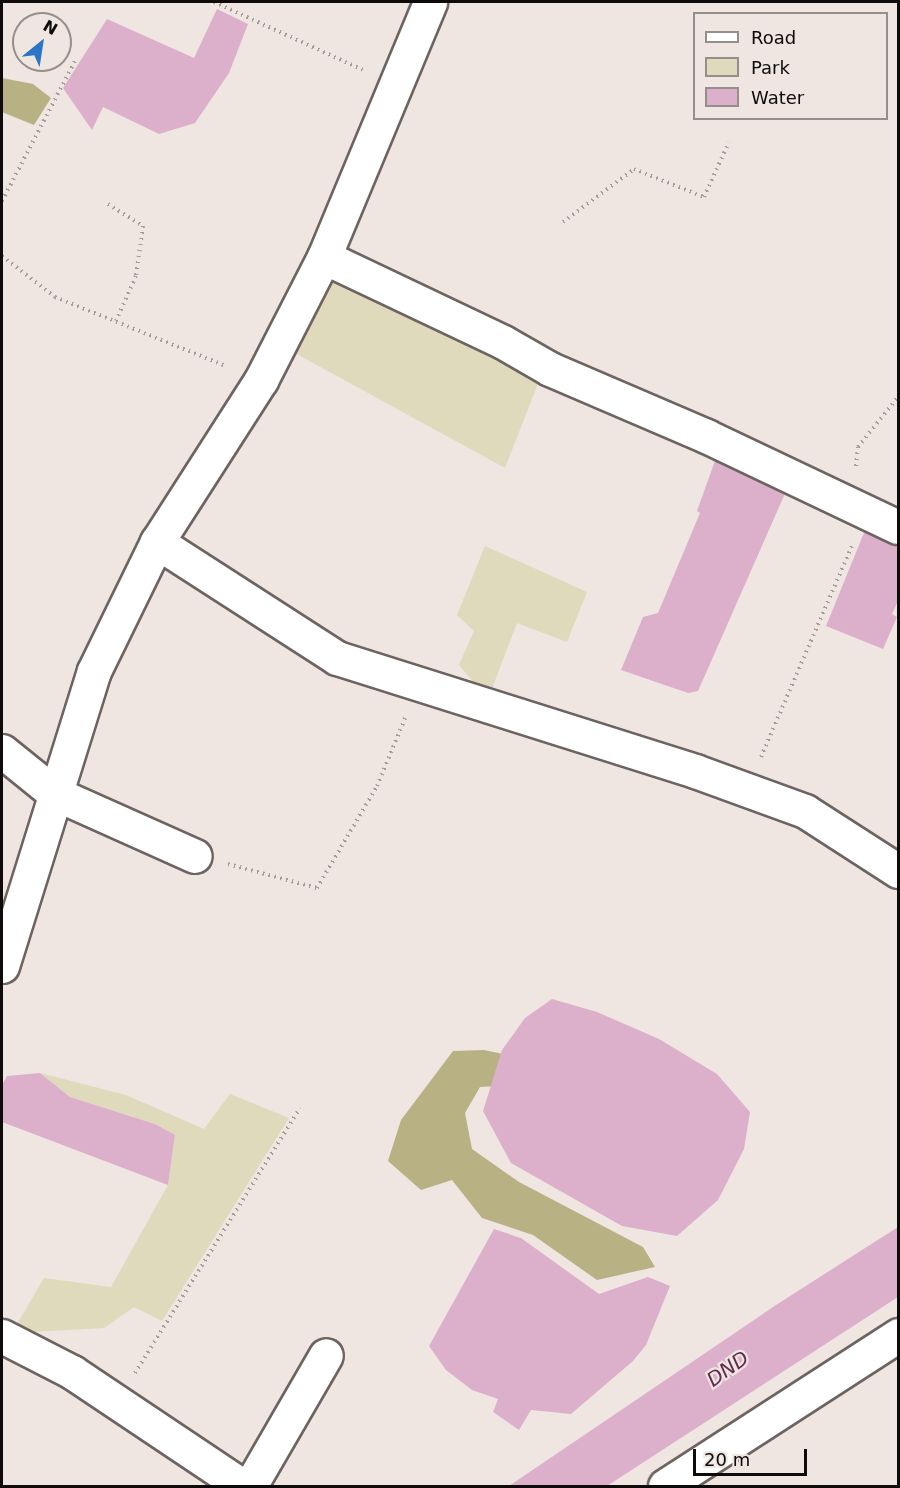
<!DOCTYPE html>
<style>
body{margin:0}
#map{position:relative;width:900px;height:1488px;overflow:hidden;background:#efe5e1;font-family:"DejaVu Sans",sans-serif}
div>[style]{position:absolute}
.green>*{inset:0;background:#dfdabc}
.forest>*{inset:0;background:#b8b184}
.water>*{inset:0;background:#dcb0ca}
.path>*{height:4px;margin-top:-2px;transform-origin:0;background:repeating-linear-gradient(90deg,#a29b98 0 1.5px,transparent 0 6px)}
.roads{filter:drop-shadow(2px 0 #6d6461) drop-shadow(-2px 0 #6d6461) drop-shadow(0 2px #6d6461) drop-shadow(0 -2px #6d6461)}
.minor>*{height:33px;margin:-16.5px;padding:0 16.5px;transform-origin:16.5px;border-radius:16.5px;background:#fff}
span{translate:-50% -50%;white-space:nowrap;text-align:center;line-height:1.15;-webkit-text-stroke:4.5px #efe5e1;paint-order:stroke}
.water-label{font-size:20px;color:#622c50;font-style:italic}
.frame{position:absolute;inset:0;border:3px solid #0e0b0a;pointer-events:none}
.legend{position:absolute;left:693px;top:12px;width:195px;height:108px;box-sizing:border-box;background:#efe5e1;border:2px solid #958e8b;margin:0;padding:8px 10px;list-style:none;font-size:18px;color:#0e0b0a}
.legend li{display:flex;align-items:center;gap:12px;height:30px}
.legend b{width:30px;border:2px solid #958e8b}
.north{position:absolute;left:12px;top:12px;width:60px;height:60px;box-sizing:border-box;background:#efe5e1;border:2px solid #958e8b;border-radius:50%;rotate:30deg;font-size:16px;font-weight:700;line-height:24px;text-align:center;color:#0e0b0a}
.north::after{content:'';display:block;margin:auto;width:21px;height:27px;background:#2b76c6;clip-path:polygon(50% 0,100% 100%,50% 72%,0 100%)}
.scale{position:absolute;left:693px;top:1449px;width:114px;height:27px;box-sizing:border-box;border:3px solid #0e0b0a;border-top:0;padding-left:8px;font-size:18px;line-height:21px;white-space:nowrap;color:#0e0b0a;-webkit-text-stroke:4px #efe5e1;paint-order:stroke}
</style>
<div id="map">
<div class="green">
<i style="clip-path:polygon(334px 273px,541px 376px,505px 468px,293px 352px)"></i>
<i style="clip-path:polygon(485px 546px,587px 592px,567px 642px,517px 623px,488px 699px,459px 665px,474px 631px,457px 615px)"></i>
<i style="clip-path:polygon(40px 1073px,126px 1095px,204px 1129px,230px 1094px,289px 1118px,162px 1321px,134px 1307px,104px 1328px,31px 1332px,17px 1324px,44px 1278px,111px 1287px,168px 1185px,175px 1136px,155px 1124px,70px 1097px)"></i>
</div>
<div class="forest">
<i style="clip-path:polygon(2px 78px,33px 84px,51px 98px,34px 125px,2px 112px)"></i>
<i style="clip-path:polygon(484px 1050px,508px 1055px,499px 1086px,480px 1087px,465px 1113px,472px 1149px,519px 1182px,643px 1247px,655px 1267px,597px 1280px,533px 1235px,482px 1218px,452px 1180px,421px 1190px,388px 1161px,401px 1120px,453px 1051px)"></i>
</div>
<div class="water">
<i style="clip-path:polygon(217px 9px,248px 24px,229px 73px,195px 123px,159px 134px,103px 107px,92px 130px,63px 88px,107px 19px,194px 58px)"></i>
<i style="clip-path:polygon(716px 458px,787px 489px,698px 691px,688px 693px,621px 670px,643px 617px,658px 613px,700px 513px,697px 511px)"></i>
<i style="clip-path:polygon(868px 523px,898px 539px,898px 601px,892px 614px,897px 617px,883px 649px,826px 626px)"></i>
<i style="clip-path:polygon(552px 999px,597px 1012px,659px 1039px,717px 1074px,750px 1112px,744px 1149px,718px 1200px,677px 1236px,622px 1226px,511px 1163px,483px 1111px,502px 1050px,525px 1018px)"></i>
<i style="clip-path:polygon(40px 1073px,70px 1097px,155px 1124px,175px 1135px,168px 1185px,2px 1122px,2px 1085px,7px 1076px)"></i>
<i style="clip-path:polygon(898px 1227px,898px 1297px,607px 1486px,509px 1486px,776px 1305px)"></i>
<i style="clip-path:polygon(494px 1229px,521px 1238px,599px 1294px,648px 1277px,670px 1286px,646px 1345px,633px 1361px,571px 1414px,531px 1410px,519px 1430px,493px 1412px,498px 1399px,472px 1390px,446px 1370px,429px 1346px)"></i>
</div>
<div class="path">
<i style="left:214px;top:2px;width:164px;rotate:24.5deg"></i>
<i style="left:2px;top:201px;width:158px;rotate:-62.5deg"></i>
<i style="left:108px;top:204px;width:41px;rotate:32.2deg"></i>
<i style="left:143px;top:226px;width:50px;rotate:98deg"></i>
<i style="left:136px;top:276px;width:49px;rotate:114deg"></i>
<i style="left:563px;top:222px;width:89px;rotate:-36.7deg"></i>
<i style="left:634px;top:169px;width:75px;rotate:21.8deg"></i>
<i style="left:704px;top:197px;width:60px;rotate:-65.6deg"></i>
<i style="left:2px;top:256px;width:67px;rotate:37.7deg"></i>
<i style="left:55px;top:297px;width:184px;rotate:22deg"></i>
<i style="left:856px;top:466px;width:19px;rotate:-84deg"></i>
<i style="left:858px;top:447px;width:64px;rotate:-51.3deg"></i>
<i style="left:761px;top:757px;width:233px;rotate:-66.7deg"></i>
<i style="left:228px;top:864px;width:92px;rotate:15.1deg"></i>
<i style="left:317px;top:888px;width:118px;rotate:-59.5deg"></i>
<i style="left:377px;top:786px;width:76px;rotate:-67.5deg"></i>
<i style="left:135px;top:1373px;width:312px;rotate:-58.1deg"></i>
</div>
<div class="roads">
<div class="minor">
<i style="left:324px;top:257px;width:198px;rotate:25.4deg"></i>
<i style="left:503px;top:342px;width:54px;rotate:29.9deg"></i>
<i style="left:550px;top:369px;width:170px;rotate:23.2deg"></i>
<i style="left:706px;top:436px;width:212px;rotate:25.4deg"></i>
<i style="left:157px;top:542px;width:214px;rotate:32.8deg"></i>
<i style="left:337px;top:658px;width:375px;rotate:17.5deg"></i>
<i style="left:695px;top:771px;width:117px;rotate:20deg"></i>
<i style="left:805px;top:811px;width:111px;rotate:32.8deg"></i>
<i style="left:2px;top:751px;width:67px;rotate:38.9deg"></i>
<i style="left:54px;top:793px;width:154px;rotate:24.1deg"></i>
<i style="left:2px;top:966px;width:309px;rotate:-72.7deg"></i>
<i style="left:94px;top:671px;width:144px;rotate:-64deg"></i>
<i style="left:157px;top:542px;width:193px;rotate:-57.3deg"></i>
<i style="left:261px;top:380px;width:138px;rotate:-62.9deg"></i>
<i style="left:324px;top:257px;width:276px;rotate:-67.4deg"></i>
<i style="left:2px;top:1336px;width:79px;rotate:27.2deg"></i>
<i style="left:72px;top:1372px;width:205px;rotate:33.8deg"></i>
<i style="left:250px;top:1486px;width:151px;rotate:-59.9deg"></i>
<i style="left:665px;top:1486px;width:278px;rotate:-32.9deg"></i>
</div>
</div>
<div class="water-label">
<span style="left:728px;top:1369px;rotate:-35deg">DND</span>
</div>
<div class="frame"></div>
<ul class="legend">
<li><b style="height:8px;background:#fff"></b>Road</li>
<li><b style="height:16px;background:#dfdabc"></b>Park</li>
<li><b style="height:16px;background:#dcb0ca"></b>Water</li>
</ul>
<div class="north">N</div>
<div class="scale">20 m</div>
</div>
